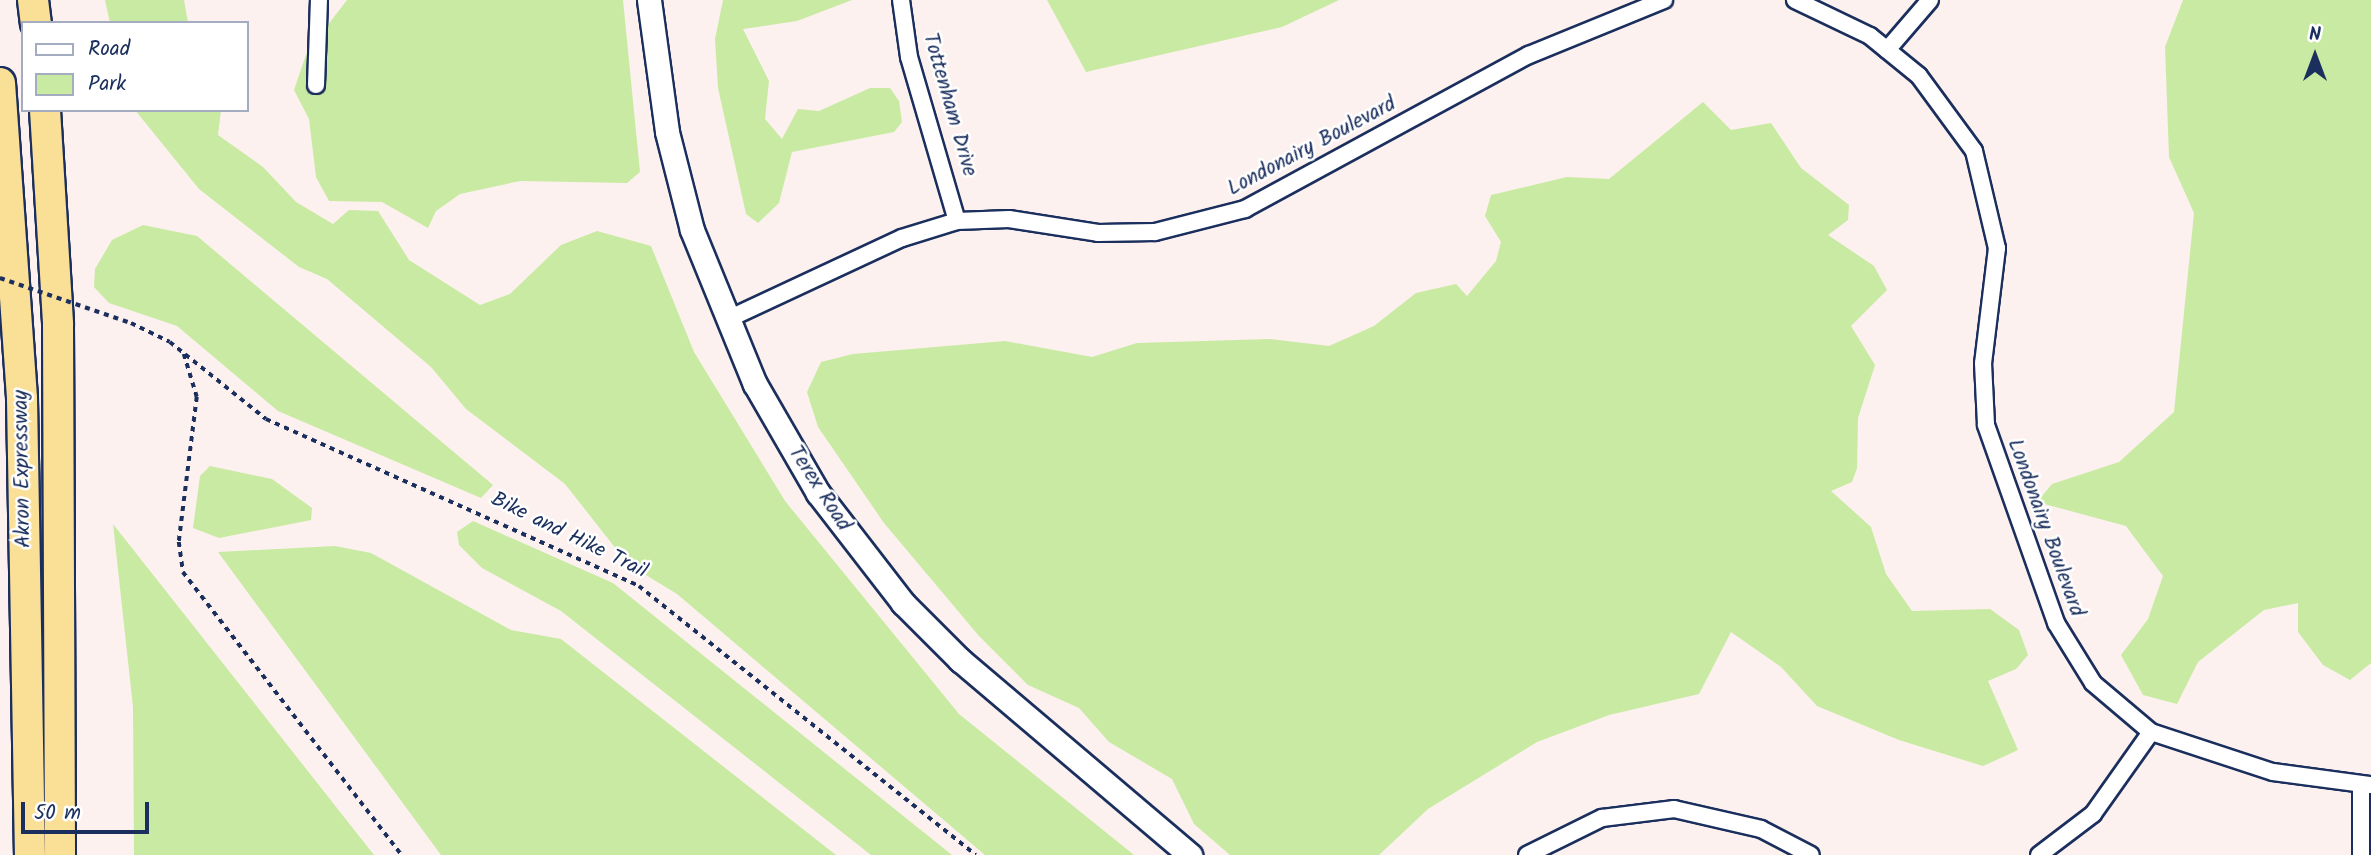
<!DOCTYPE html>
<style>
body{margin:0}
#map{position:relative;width:2371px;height:855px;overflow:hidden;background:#fcf1ee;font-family:Kalam,sans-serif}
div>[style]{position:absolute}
.green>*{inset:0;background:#c9eaa2}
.path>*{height:3.5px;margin-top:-1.75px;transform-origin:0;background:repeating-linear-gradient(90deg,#1b2f5e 0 5px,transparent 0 10px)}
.roads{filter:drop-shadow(2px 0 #1b2f5e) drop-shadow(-2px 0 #1b2f5e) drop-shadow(0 2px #1b2f5e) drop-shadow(0 -2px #1b2f5e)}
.minor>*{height:16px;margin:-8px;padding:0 8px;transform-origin:8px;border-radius:8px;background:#fff}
.secondary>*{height:23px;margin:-11.5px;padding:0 11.5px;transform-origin:11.5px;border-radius:11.5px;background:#fff}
.motorway>*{height:30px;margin:-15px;padding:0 15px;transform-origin:15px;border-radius:15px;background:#fadf96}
.path-bridge>*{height:3.5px;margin-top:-1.75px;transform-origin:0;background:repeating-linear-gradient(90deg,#1b2f5e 0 5px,transparent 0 10px)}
span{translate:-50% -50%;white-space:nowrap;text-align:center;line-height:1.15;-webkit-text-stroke:5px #fff;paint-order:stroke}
.street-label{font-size:21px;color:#1b2f5e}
.legend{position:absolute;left:21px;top:21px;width:228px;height:91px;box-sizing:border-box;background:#fff;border:2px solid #a4acbf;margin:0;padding:9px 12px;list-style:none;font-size:21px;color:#1b2f5e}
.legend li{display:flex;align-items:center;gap:14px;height:35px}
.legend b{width:35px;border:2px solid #a4acbf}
.north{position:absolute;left:2280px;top:21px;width:70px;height:70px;-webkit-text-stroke:5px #fff;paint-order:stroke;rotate:0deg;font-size:19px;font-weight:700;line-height:28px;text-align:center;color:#1b2f5e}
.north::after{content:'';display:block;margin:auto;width:24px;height:32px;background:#1b2f5e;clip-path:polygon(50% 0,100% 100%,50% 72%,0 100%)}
.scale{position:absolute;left:21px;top:802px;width:128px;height:32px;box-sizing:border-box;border:4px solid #1b2f5e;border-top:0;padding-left:9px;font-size:21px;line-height:24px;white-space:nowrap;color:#1b2f5e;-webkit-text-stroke:5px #fff;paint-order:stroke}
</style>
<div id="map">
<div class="green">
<i style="clip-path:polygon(105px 0,184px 0,188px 23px,110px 23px)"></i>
<i style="clip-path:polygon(347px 0,623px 0,640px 172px,627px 183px,520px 181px,460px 194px,436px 211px,428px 228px,382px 202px,329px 201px,316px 177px,309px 119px,294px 90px,307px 52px)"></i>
<i style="clip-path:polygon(723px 0,852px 0,797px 21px,743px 29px,769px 81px,765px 119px,782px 139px,798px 109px,819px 111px,870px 88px,890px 88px,899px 101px,902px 122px,894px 132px,792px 152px,779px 203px,758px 223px,746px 214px,718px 88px,715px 39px)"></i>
<i style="clip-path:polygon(1047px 0,1339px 0,1282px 27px,1086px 72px)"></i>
<i style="clip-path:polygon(2183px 0,2371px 0,2371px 663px,2350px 680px,2323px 665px,2298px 632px,2298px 603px,2264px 610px,2198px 662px,2177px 704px,2143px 695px,2121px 655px,2148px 619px,2163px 576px,2126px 526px,2037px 502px,2052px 484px,2119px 462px,2174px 412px,2194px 213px,2169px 157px,2165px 47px)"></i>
<i style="clip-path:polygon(1703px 102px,1731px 130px,1771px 123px,1801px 168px,1849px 205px,1848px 220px,1828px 235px,1874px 266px,1887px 290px,1851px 326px,1875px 365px,1858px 418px,1857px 468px,1852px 482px,1831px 491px,1871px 527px,1886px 574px,1912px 611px,1990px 609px,2019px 630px,2028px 655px,2016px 669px,1988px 681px,2018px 750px,1983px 766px,1899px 740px,1817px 706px,1781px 667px,1731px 632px,1699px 694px,1609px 715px,1537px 742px,1428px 809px,1379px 855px,1230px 855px,1194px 824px,1172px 779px,1109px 742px,1079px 708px,1028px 685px,979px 636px,884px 523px,818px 427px,807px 392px,821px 362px,853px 354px,1005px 341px,1092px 357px,1137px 343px,1269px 339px,1329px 346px,1374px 326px,1416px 293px,1456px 284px,1467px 296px,1496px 261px,1501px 242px,1485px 216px,1491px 195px,1567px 177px,1609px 179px)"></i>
<i style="clip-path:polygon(135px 110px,221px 110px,218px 135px,263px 167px,296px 202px,333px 224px,349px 210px,378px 211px,409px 260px,480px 305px,510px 294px,561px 245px,597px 231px,651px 246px,694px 352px,785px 501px,959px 714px,1134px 855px,985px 855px,677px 594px,628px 564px,565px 484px,466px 409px,431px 367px,327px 279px,299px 267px,199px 189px)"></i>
<i style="clip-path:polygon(143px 225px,197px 236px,493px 485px,481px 498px,278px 411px,177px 326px,109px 303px,94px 287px,95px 269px,112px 240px)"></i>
<i style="clip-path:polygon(210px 466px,272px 479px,312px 508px,311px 520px,219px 538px,193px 528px,200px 476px)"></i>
<i style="clip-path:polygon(473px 521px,613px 583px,952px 855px,871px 855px,561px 611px,482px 568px,459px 545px,457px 532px)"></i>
<i style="clip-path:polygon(113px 524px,374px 855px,134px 855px,133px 707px)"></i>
<i style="clip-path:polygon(335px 546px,371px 553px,511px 630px,561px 639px,836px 855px,441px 855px,218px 552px)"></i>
</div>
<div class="path">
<i style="left:131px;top:323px;width:43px;rotate:26deg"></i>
<i style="left:170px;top:342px;width:123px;rotate:38.7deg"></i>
<i style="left:266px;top:419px;width:409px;rotate:24.1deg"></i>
<i style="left:639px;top:586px;width:431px;rotate:38.6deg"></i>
<i style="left:184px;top:354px;width:45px;rotate:73.2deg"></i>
<i style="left:197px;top:397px;width:146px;rotate:97.1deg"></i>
<i style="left:179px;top:542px;width:30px;rotate:82deg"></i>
<i style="left:183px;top:572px;width:358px;rotate:52.3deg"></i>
</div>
<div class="roads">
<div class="minor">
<i style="left:901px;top:0;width:58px;rotate:82deg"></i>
<i style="left:909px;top:57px;width:171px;rotate:73.7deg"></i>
<i style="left:1795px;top:0;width:83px;rotate:25.6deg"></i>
<i style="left:1870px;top:36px;width:63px;rotate:39.2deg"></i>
<i style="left:1919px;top:76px;width:93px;rotate:53.7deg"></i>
<i style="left:1974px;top:151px;width:100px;rotate:76.7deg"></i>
<i style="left:1997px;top:248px;width:116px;rotate:96.9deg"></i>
<i style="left:1983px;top:363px;width:62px;rotate:87.2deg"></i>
<i style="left:1986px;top:425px;width:210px;rotate:70.5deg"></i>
<i style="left:2056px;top:623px;width:70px;rotate:58.3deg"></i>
<i style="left:2093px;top:683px;width:76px;rotate:40.2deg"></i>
<i style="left:2151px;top:732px;width:128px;rotate:18.2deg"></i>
<i style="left:2273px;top:772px;width:99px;rotate:7.6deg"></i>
<i style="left:1887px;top:50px;width:66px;rotate:-49.3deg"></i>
<i style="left:316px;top:85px;width:85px;rotate:-88deg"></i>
<i style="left:726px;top:320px;width:194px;rotate:-25deg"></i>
<i style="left:902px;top:238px;width:58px;rotate:-17.2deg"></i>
<i style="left:957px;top:221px;width:52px;rotate:-2.2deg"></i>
<i style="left:1009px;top:219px;width:90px;rotate:8.9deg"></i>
<i style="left:1098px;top:233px;width:57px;rotate:-1deg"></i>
<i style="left:1155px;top:232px;width:93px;rotate:-14.3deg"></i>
<i style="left:1245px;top:209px;width:323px;rotate:-28.5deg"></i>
<i style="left:1529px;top:55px;width:146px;rotate:-22.2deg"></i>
<i style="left:1527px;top:855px;width:84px;rotate:-26.3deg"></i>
<i style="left:1602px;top:818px;width:73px;rotate:-7.1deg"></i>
<i style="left:1674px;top:809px;width:89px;rotate:12.9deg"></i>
<i style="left:1761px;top:829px;width:56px;rotate:27.5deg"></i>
<i style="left:2039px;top:855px;width:68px;rotate:-37.2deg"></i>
<i style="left:2093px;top:814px;width:100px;rotate:-54.7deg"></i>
<i style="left:2361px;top:855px;width:69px;rotate:-90deg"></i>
</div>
<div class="secondary">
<i style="left:649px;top:0;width:133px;rotate:82.2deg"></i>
<i style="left:667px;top:132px;width:101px;rotate:75.7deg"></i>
<i style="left:692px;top:230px;width:166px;rotate:67.8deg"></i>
<i style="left:755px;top:384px;width:126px;rotate:60deg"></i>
<i style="left:818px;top:493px;width:139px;rotate:52.3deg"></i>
<i style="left:903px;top:603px;width:81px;rotate:45deg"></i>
<i style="left:960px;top:660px;width:302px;rotate:40.3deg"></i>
</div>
<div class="motorway">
<i style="left:33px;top:0;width:23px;rotate:83deg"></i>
<i style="left:0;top:83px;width:317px;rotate:86deg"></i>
<i style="left:22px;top:399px;width:456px;rotate:89deg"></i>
<i style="left:45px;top:110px;width:215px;rotate:86.5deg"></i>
<i style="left:58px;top:325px;width:530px;rotate:89.78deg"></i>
</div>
</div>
<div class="path-bridge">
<i style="left:0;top:278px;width:139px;rotate:19deg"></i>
</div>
<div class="street-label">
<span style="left:949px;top:105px;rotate:74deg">Tottenham Drive</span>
<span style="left:1312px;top:147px;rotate:-28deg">Londonairy Boulevard</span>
<span style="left:23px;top:469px;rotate:-91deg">Akron Expressway</span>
<span style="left:819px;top:489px;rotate:57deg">Terex Road</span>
<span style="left:2045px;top:528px;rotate:70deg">Londonairy Boulevard</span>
<span style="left:569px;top:536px;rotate:26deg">Bike and Hike Trail</span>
</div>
<ul class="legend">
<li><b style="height:9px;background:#fff"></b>Road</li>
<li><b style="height:19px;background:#c9eaa2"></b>Park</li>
</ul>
<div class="north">N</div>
<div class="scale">50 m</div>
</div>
